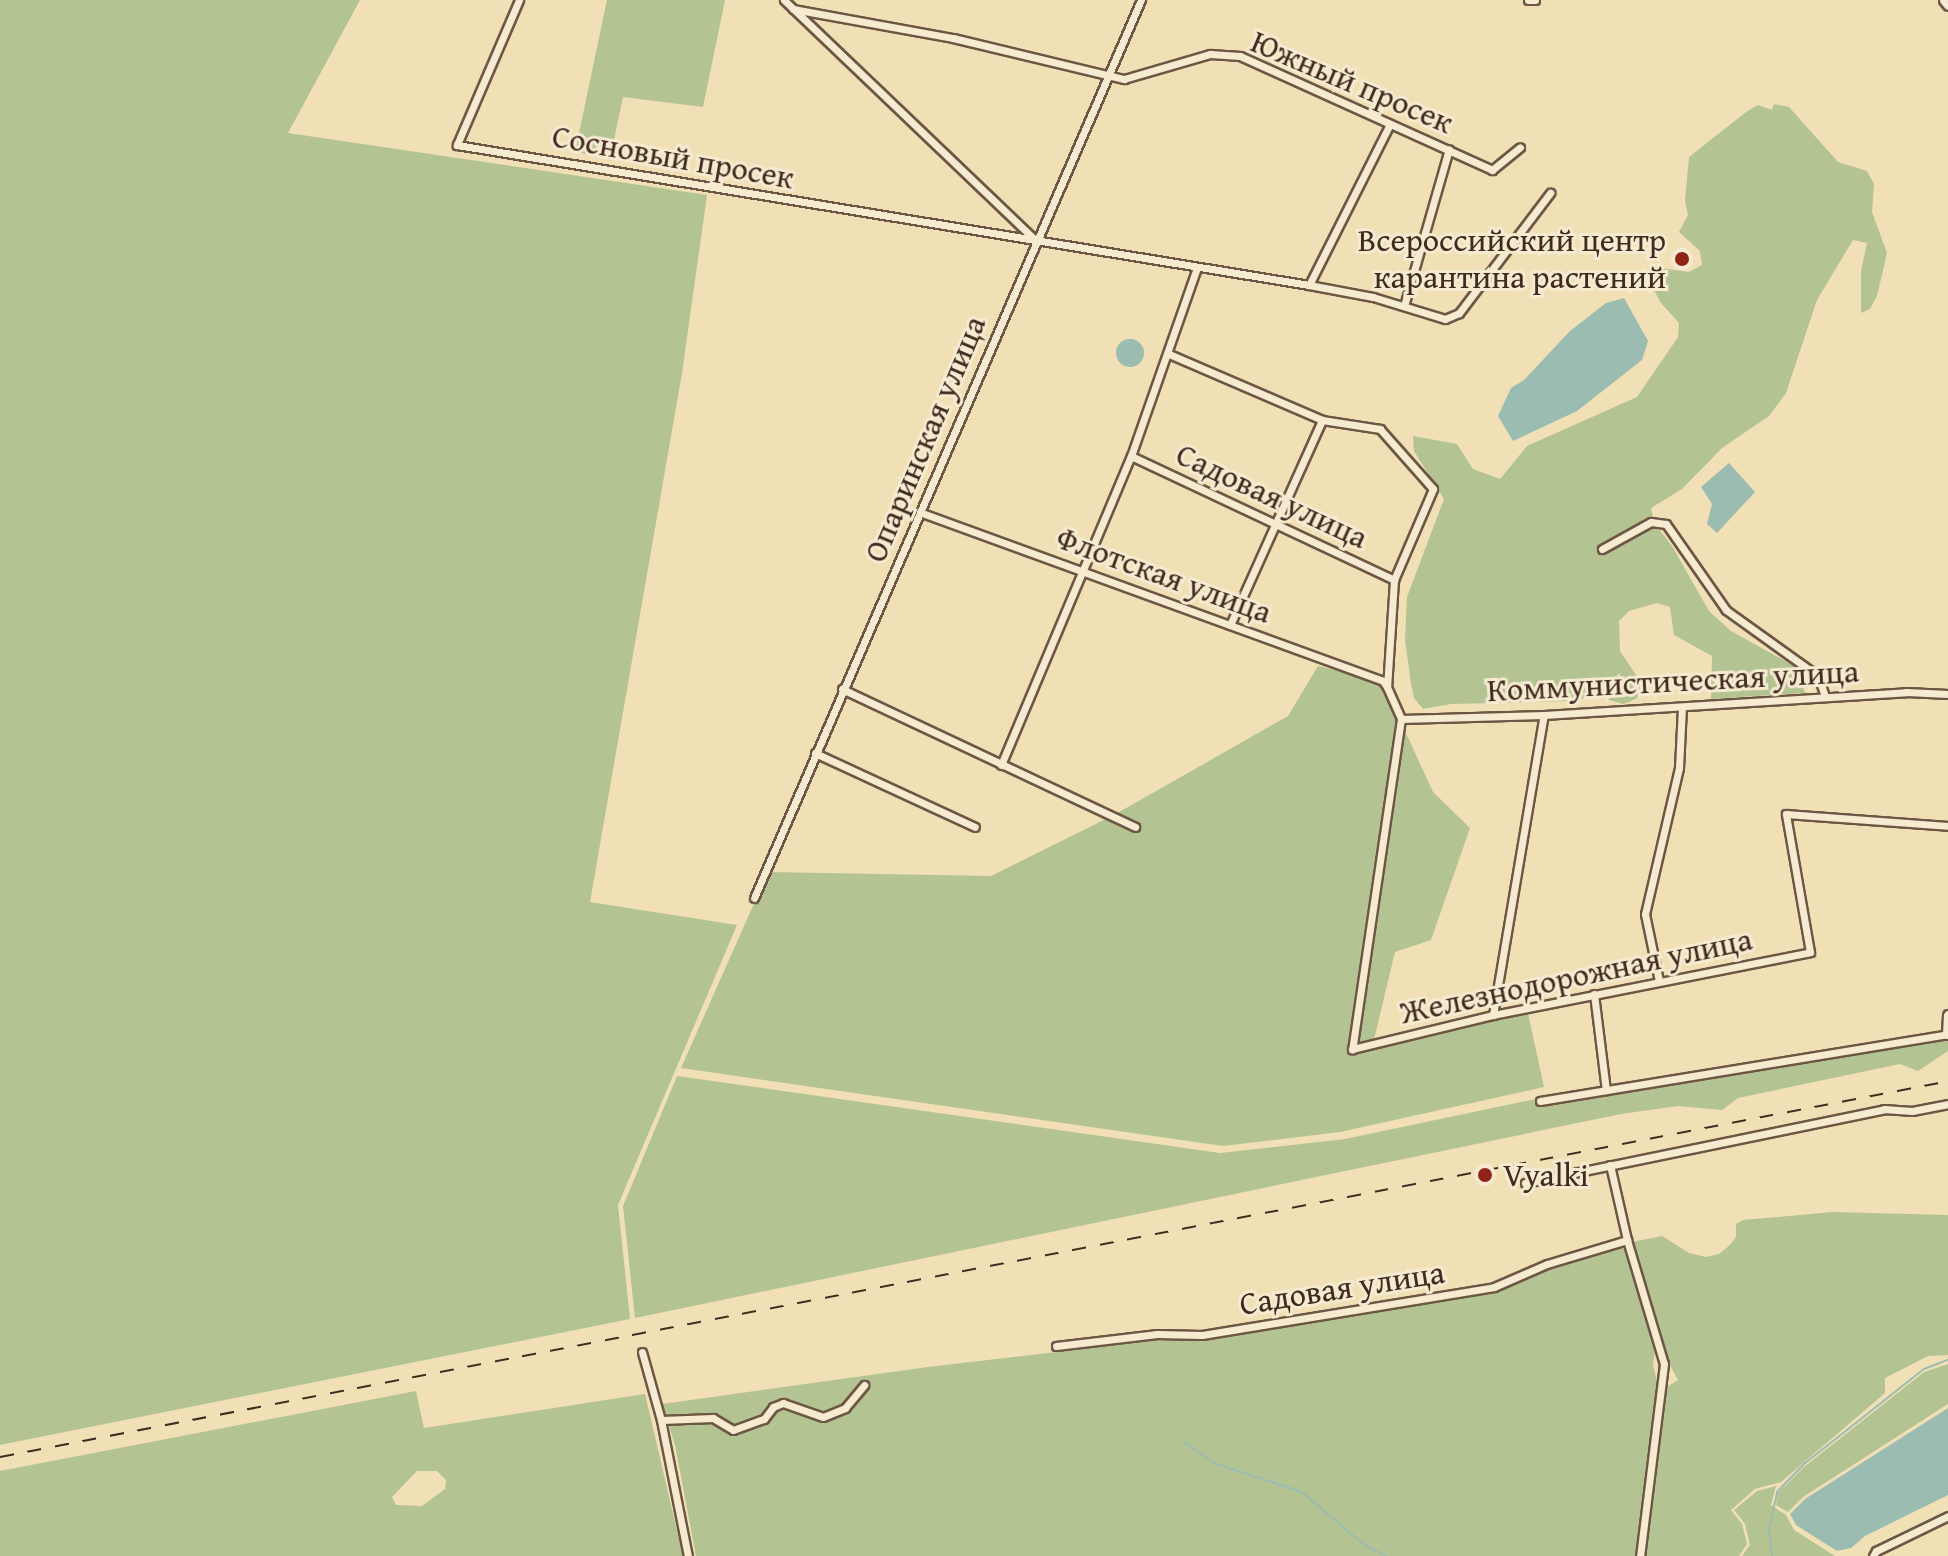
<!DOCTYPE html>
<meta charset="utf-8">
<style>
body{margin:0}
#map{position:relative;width:1948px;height:1556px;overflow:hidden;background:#f1dfb6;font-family:"Gentium Book Plus",serif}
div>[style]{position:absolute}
.green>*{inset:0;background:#b4c392}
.water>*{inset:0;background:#9bbcb1}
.round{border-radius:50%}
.stream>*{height:2px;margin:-1px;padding:0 1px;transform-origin:1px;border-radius:1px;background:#9bbcb1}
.roads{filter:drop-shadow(2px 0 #6d5744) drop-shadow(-2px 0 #6d5744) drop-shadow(0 2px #6d5744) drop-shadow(0 -2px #6d5744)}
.minor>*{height:7px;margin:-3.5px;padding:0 3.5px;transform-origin:3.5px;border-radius:3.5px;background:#f6ead0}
.tertiary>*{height:9px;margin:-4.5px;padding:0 4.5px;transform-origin:4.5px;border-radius:4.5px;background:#f6ead0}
.rail>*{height:2px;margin-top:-1px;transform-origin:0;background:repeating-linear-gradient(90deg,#412a1e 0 14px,transparent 0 28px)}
.dots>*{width:22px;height:22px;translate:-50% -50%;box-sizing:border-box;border:4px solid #f6ead0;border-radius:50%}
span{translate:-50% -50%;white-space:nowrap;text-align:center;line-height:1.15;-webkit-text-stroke:6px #f6ead0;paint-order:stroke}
.street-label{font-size:32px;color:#412a1e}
.poi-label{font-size:32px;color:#412a1e}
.right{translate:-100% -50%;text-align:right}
.left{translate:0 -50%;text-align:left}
</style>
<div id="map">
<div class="green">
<i style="clip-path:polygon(0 0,360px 0,288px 133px,707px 195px,682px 373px,590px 902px,737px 925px,618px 1205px,630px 1319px,0 1445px)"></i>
<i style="clip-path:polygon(607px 0,725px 0,703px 107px,623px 97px,610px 158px,575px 152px)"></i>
<i style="clip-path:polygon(1774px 104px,1789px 107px,1838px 162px,1867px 171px,1874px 184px,1872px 212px,1887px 253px,1877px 296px,1870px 309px,1861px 313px,1861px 271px,1867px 243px,1853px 240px,1817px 300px,1786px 393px,1769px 416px,1722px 448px,1682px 489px,1651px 508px,1654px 523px,1672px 546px,1709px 611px,1731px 631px,1796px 667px,1805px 693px,1711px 699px,1712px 656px,1674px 635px,1670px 607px,1657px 603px,1629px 611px,1619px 621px,1620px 651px,1644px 687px,1636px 699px,1623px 704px,1596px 696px,1572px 701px,1451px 704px,1423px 709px,1414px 698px,1411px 684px,1405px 640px,1407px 597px,1444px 499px,1414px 451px,1413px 436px,1457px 444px,1473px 469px,1500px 479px,1527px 446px,1637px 397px,1678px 337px,1679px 323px,1660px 302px,1648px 277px,1660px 268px,1689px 272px,1702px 265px,1700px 251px,1679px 232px,1688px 215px,1685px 201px,1689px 157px,1746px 112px,1758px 105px,1772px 110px)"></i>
<i style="clip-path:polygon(1318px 666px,1382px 681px,1433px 792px,1470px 828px,1431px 940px,1395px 952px,1372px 1048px,1528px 1013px,1544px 1087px,1340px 1132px,1223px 1146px,681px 1068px,768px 872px,991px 876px,1114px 815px,1288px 716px)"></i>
<i style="clip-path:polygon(1948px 1036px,1948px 1051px,1918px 1071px,1900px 1064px,1738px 1098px,1722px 1110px,1678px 1106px,1621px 1114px,635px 1318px,623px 1206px,677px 1076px,1220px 1153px,1345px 1139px,1607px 1084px,1786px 1062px)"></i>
<i style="clip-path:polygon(1833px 1212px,1948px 1215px,1948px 1355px,1928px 1356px,1885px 1378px,1885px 1393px,1781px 1482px,1755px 1489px,1731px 1510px,1742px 1524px,1747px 1544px,1739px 1556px,1643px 1556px,1664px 1389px,1678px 1380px,1667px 1360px,1632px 1242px,1662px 1236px,1689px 1253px,1706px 1257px,1719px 1254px,1730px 1245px,1736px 1237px,1736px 1224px,1743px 1220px)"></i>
<i style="clip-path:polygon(1616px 1248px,1625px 1249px,1655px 1350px,1653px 1365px,1658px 1385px,1635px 1556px,696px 1556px,675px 1445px,662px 1404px,928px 1367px,1158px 1340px,1207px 1340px,1496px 1291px,1549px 1268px)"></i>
<i style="clip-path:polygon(1948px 1364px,1948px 1404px,1803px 1497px,1788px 1512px,1776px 1505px,1778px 1493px,1804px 1467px,1924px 1372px)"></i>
<i style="clip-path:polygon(evenodd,416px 1391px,424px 1428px,645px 1394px,683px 1556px,0 1556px,0 1471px,416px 1391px,417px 1471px,437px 1471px,446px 1480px,445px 1489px,422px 1506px,396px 1505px,392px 1497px,417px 1471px)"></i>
<i style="clip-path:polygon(1776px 1486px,1771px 1505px,1786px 1515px,1794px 1530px,1835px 1556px,1742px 1556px,1750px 1545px,1745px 1524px,1734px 1510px,1757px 1491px)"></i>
</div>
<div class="water">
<i style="clip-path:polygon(1624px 298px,1648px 341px,1642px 360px,1577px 411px,1513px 441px,1498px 416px,1511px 388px,1524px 380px,1570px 331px,1606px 303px)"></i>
<i class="round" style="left:1116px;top:339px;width:28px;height:28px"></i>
<i style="clip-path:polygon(1729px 463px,1755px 492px,1717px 533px,1707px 524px,1712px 504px,1701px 487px)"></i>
<i style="clip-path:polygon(1948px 1408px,1948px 1495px,1865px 1536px,1851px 1548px,1837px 1551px,1796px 1525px,1790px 1514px,1805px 1499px)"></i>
</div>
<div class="stream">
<i style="left:1184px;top:1442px;width:37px;rotate:35deg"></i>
<i style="left:1214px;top:1463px;width:93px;rotate:18.2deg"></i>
<i style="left:1302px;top:1492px;width:80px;rotate:40.4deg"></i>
<i style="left:1363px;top:1544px;width:26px;rotate:28deg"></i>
<i style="left:1772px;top:1556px;width:28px;rotate:-96deg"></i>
<i style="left:1769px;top:1528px;width:37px;rotate:-77deg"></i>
<i style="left:1777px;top:1492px;width:39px;rotate:-46deg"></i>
<i style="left:1804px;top:1464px;width:153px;rotate:-38.4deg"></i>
<i style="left:1924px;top:1369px;width:26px;rotate:-21deg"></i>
</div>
<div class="roads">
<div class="minor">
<i style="left:519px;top:0;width:158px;rotate:113.2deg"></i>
<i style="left:457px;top:145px;width:863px;rotate:9.33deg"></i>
<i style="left:1309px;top:285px;width:65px;rotate:10.6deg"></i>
<i style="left:1373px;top:297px;width:75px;rotate:17deg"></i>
<i style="left:1445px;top:319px;width:15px;rotate:-23deg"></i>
<i style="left:1459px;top:313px;width:151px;rotate:-52.8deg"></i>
<i style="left:784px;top:0;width:346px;rotate:43.7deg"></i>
<i style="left:1528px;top:0;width:7px"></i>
<i style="left:793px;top:9px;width:163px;rotate:10.3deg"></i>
<i style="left:953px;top:38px;width:176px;rotate:13.5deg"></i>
<i style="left:1124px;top:79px;width:90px;rotate:-16.2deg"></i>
<i style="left:1210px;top:54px;width:30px;rotate:4deg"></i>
<i style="left:1240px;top:56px;width:277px;rotate:24.3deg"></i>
<i style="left:1492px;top:170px;width:36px;rotate:-39deg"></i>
<i style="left:1309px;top:285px;width:178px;rotate:-63.3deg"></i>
<i style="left:1404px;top:306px;width:163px;rotate:-74deg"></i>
<i style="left:1169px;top:354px;width:167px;rotate:23.3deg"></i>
<i style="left:1322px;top:420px;width:59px;rotate:8.8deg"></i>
<i style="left:1380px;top:429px;width:80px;rotate:48.5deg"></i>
<i style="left:1433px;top:489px;width:99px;rotate:113.2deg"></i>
<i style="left:1394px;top:580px;width:107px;rotate:93.7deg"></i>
<i style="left:1387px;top:687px;width:35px;rotate:66deg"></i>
<i style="left:1131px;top:456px;width:291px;rotate:25.2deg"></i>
<i style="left:922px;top:513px;width:491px;rotate:20deg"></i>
<i style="left:1383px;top:681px;width:7px;rotate:56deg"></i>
<i style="left:1602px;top:549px;width:56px;rotate:-28.9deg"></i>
<i style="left:1651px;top:522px;width:15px;rotate:8deg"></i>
<i style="left:1666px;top:524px;width:105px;rotate:55.1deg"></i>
<i style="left:1726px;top:610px;width:113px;rotate:35.7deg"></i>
<i style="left:1818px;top:676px;width:21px;rotate:71deg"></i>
<i style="left:1230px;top:625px;width:225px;rotate:-65.8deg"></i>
<i style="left:842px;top:689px;width:324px;rotate:25.2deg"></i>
<i style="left:1401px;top:719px;width:334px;rotate:98.4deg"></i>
<i style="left:1352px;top:1049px;width:145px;rotate:-13.6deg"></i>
<i style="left:1493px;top:1015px;width:323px;rotate:-11.2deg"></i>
<i style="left:1810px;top:952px;width:140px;rotate:-99.9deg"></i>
<i style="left:1786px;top:814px;width:162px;rotate:4.2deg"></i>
<i style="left:1401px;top:719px;width:143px;rotate:-1.6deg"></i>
<i style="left:1544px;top:715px;width:363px;rotate:-3.6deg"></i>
<i style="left:1906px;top:692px;width:42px;rotate:2.7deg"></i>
<i style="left:815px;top:753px;width:176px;rotate:24.8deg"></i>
<i style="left:1001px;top:765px;width:335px;rotate:-67.2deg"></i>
<i style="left:1131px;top:456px;width:199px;rotate:-70.7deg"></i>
<i style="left:754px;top:898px;width:978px;rotate:-66.69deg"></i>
<i style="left:1659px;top:981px;width:68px;rotate:-101.8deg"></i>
<i style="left:1645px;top:914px;width:150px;rotate:-76.9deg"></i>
<i style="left:1679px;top:768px;width:61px;rotate:-87.2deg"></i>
<i style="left:1594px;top:994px;width:97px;rotate:82.9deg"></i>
<i style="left:1493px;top:1015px;width:304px;rotate:-80.4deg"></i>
<i style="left:1540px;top:1101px;width:412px;rotate:-9.3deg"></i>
<i style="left:1610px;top:1165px;width:77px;rotate:77.2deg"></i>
<i style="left:1627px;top:1240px;width:129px;rotate:73.4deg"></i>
<i style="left:1664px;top:1364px;width:193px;rotate:97.1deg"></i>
<i style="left:1525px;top:1183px;width:367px;rotate:-11.6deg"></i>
<i style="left:1884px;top:1109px;width:28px;rotate:4deg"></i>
<i style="left:1912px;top:1111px;width:37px;rotate:-11deg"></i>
<i style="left:1056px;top:1346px;width:102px;rotate:-6.8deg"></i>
<i style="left:1157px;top:1334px;width:45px;rotate:1.3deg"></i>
<i style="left:1202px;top:1335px;width:296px;rotate:-9.3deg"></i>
<i style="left:1494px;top:1287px;width:58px;rotate:-23.5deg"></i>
<i style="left:1547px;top:1264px;width:84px;rotate:-16.7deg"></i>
<i style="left:642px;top:1352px;width:71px;rotate:74.4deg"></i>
<i style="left:661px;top:1420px;width:139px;rotate:78.8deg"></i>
<i style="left:661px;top:1420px;width:52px;rotate:-2.2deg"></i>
<i style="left:713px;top:1418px;width:23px;rotate:31deg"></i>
<i style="left:733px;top:1430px;width:33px;rotate:-20deg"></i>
<i style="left:764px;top:1419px;width:15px;rotate:-53deg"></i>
<i style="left:773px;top:1407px;width:11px;rotate:-22deg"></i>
<i style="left:783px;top:1403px;width:42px;rotate:19.3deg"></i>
<i style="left:823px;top:1417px;width:24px;rotate:-22deg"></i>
<i style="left:845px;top:1408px;width:30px;rotate:-50deg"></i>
<i style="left:1873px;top:1556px;width:6px;rotate:-59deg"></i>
<i style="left:1876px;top:1551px;width:80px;rotate:-25.9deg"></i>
</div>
<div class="tertiary">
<i style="left:1944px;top:0;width:6px;rotate:51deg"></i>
<i style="left:1947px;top:1034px;width:19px;rotate:-87deg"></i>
</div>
</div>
<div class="rail">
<i style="left:0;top:1457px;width:1984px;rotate:-10.92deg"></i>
</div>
<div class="dots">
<i style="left:1682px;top:259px;background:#8f2418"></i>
<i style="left:1485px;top:1175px;background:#8f2418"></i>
</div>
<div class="street-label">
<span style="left:1352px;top:82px;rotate:23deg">Южный просек</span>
<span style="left:673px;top:157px;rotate:10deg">Сосновый просек</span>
<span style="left:925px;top:439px;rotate:-67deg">Опаринская улица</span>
<span style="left:1272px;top:496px;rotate:25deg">Садовая улица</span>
<span style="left:1164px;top:575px;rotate:20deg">Флотская улица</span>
<span style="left:1673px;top:681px;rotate:-3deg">Коммунистическая улица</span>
<span style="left:1576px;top:976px;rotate:-12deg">Железнодорожная улица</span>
<span style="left:1342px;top:1288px;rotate:-9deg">Садовая улица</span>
</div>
<div class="poi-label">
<span class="right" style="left:1666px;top:259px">Всероссийский центр<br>карантина растений</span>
<span class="left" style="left:1503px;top:1175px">Vyalki</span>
</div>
</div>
